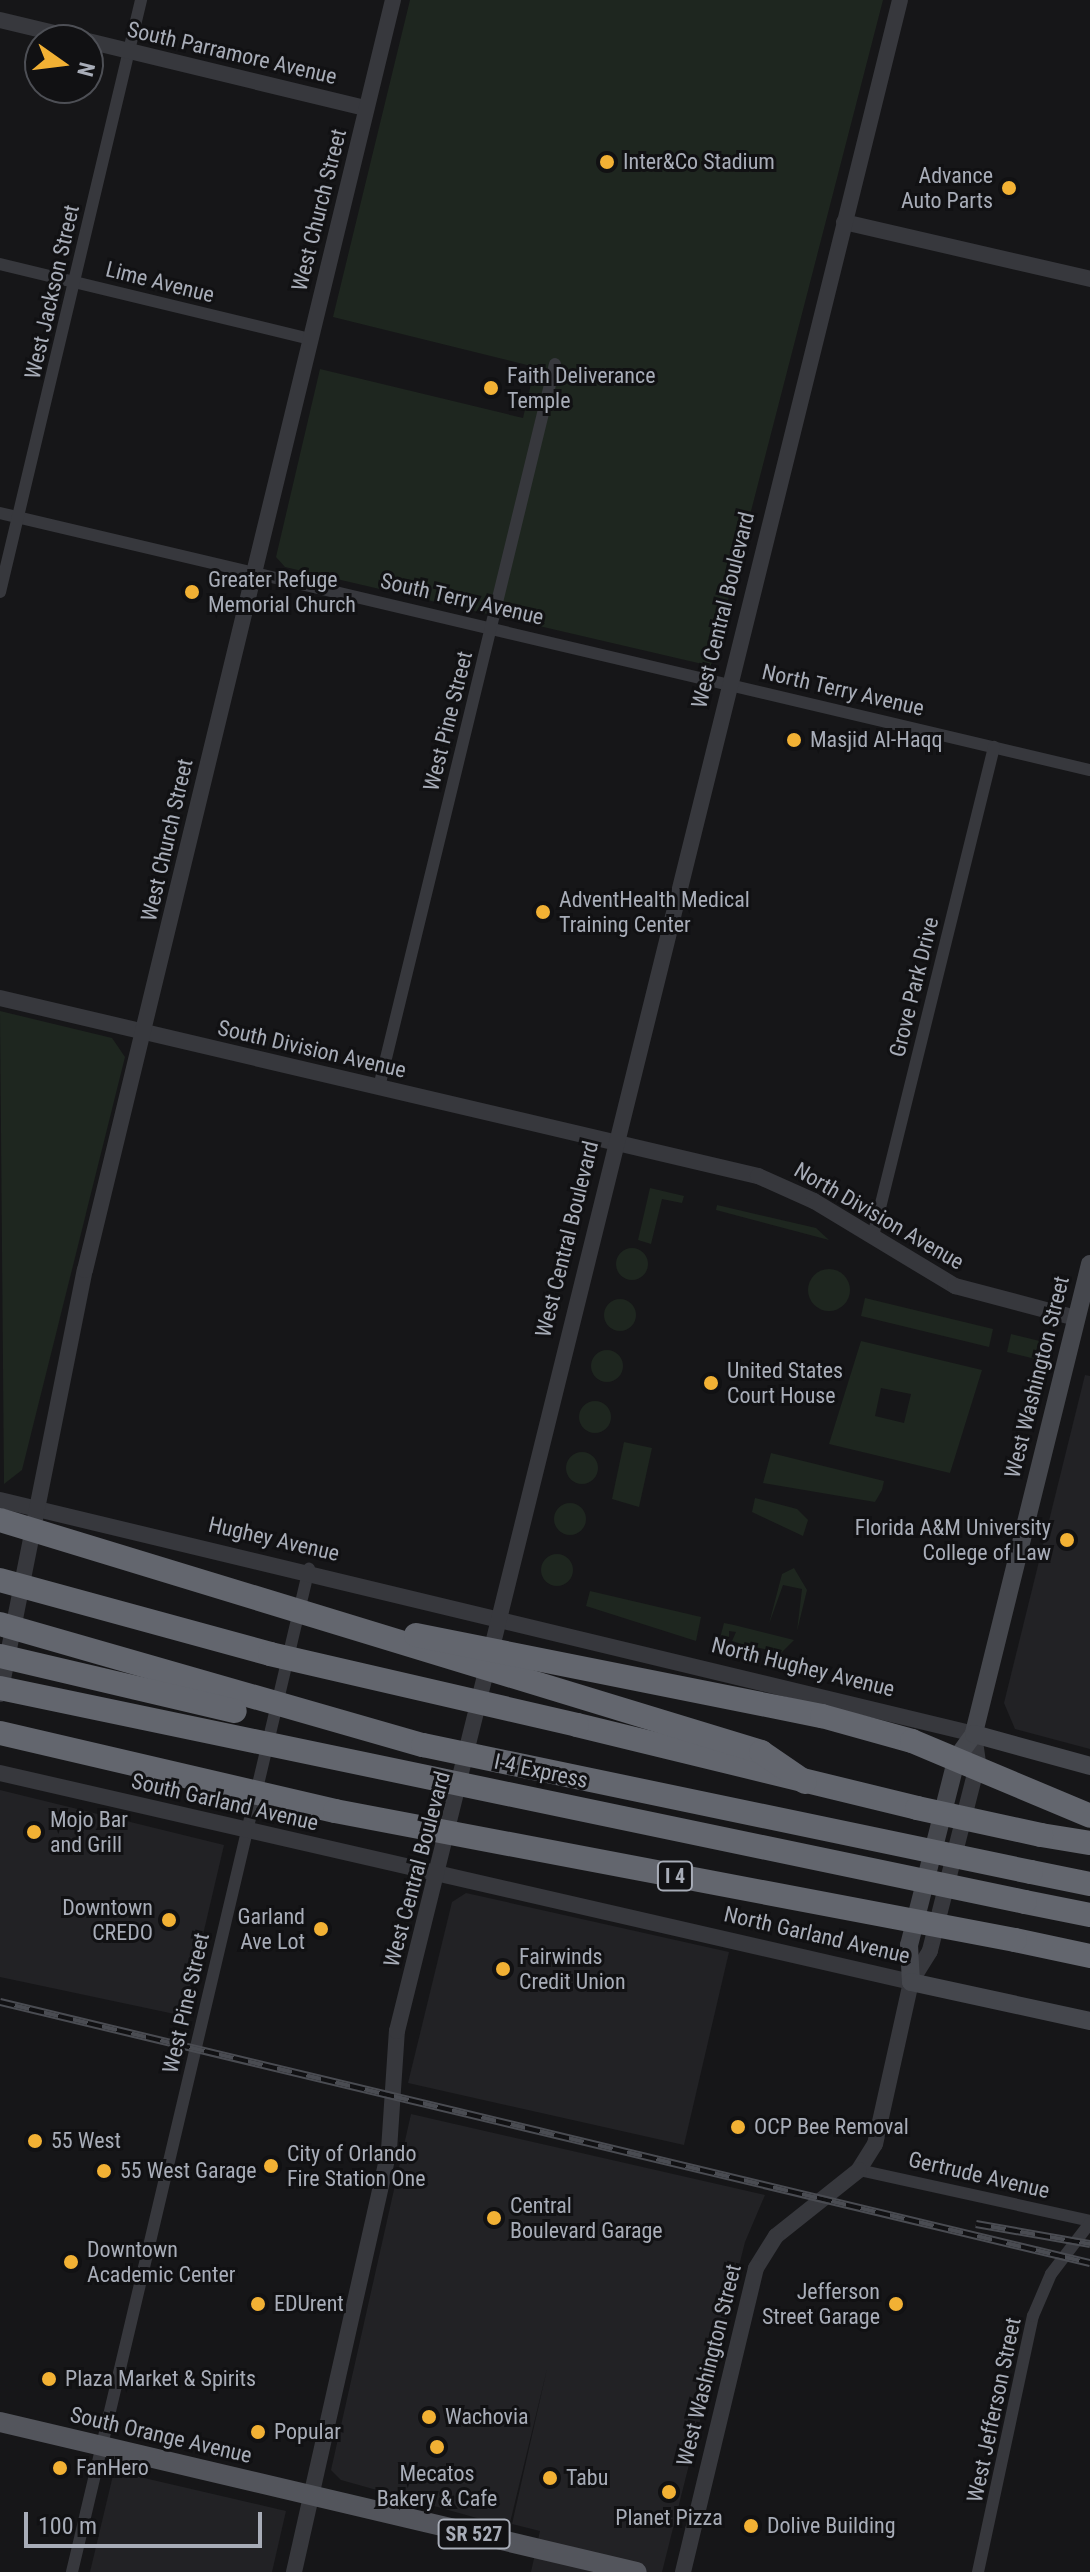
<!DOCTYPE html>
<style>
body{margin:0}
#map{position:relative;width:1090px;height:2572px;overflow:hidden;background:#161618;font-family:"Roboto Condensed",sans-serif}
div>[style]{position:absolute}
.built>*{inset:0;background:#222225}
.green>*{inset:0;background:#1e261f}
.round{border-radius:50%}
.minor>*{height:12px;margin:-6px;padding:0 6px;transform-origin:6px;border-radius:6px;background:#37383d}
.tertiary>*{height:16px;margin:-8px;padding:0 8px;transform-origin:8px;border-radius:8px;background:#37383d}
.secondary>*{height:18px;margin:-9px;padding:0 9px;transform-origin:9px;border-radius:9px;background:#45474d}
.primary>*{height:20px;margin:-10px;padding:0 10px;transform-origin:10px;border-radius:10px;background:#53555c}
.motorway>*{height:24px;margin:-12px;padding:0 12px;transform-origin:12px;border-radius:12px;background:#63666e}
.rail>*{height:8px;margin-top:-4px;transform-origin:0;background:repeating-linear-gradient(90deg,#111113 0 15px,#4a4c52 0 30px);box-sizing:border-box;border-block:2px solid #4a4c52}
.motorway-bridge>*{height:24px;margin:-12px;padding:0 12px;transform-origin:12px;border-radius:12px;background:#63666e}
.dots>*{width:22px;height:22px;translate:-50% -50%;box-sizing:border-box;border:4px solid #111113;border-radius:50%}
span{translate:-50% -50%;white-space:nowrap;text-align:center;line-height:1.15;-webkit-text-stroke:6px #111113;paint-order:stroke}
.shield-label span{padding:2px 6px;background:#111113;border:2px solid;border-radius:6px;-webkit-text-stroke-width:0}
.shield-label{font-size:20px;color:#a8adb8;font-weight:700}
.street-label{font-size:22px;color:#a8adb8}
.poi-label{font-size:22px;color:#a8adb8}
.left{translate:0 -50%;text-align:left}
.right{translate:-100% -50%;text-align:right}
.north{position:absolute;left:24px;top:24px;width:80px;height:80px;box-sizing:border-box;background:#111113;border:2px solid #4d4f55;border-radius:50%;rotate:104deg;font-size:22px;font-weight:700;line-height:32px;text-align:center;color:#a8adb8}
.north::after{content:'';display:block;margin:auto;width:28px;height:36px;background:#f2b134;clip-path:polygon(50% 0,100% 100%,50% 72%,0 100%)}
.scale{position:absolute;left:24px;top:2512px;width:238px;height:36px;box-sizing:border-box;border:4px solid #a8adb8;border-top:0;padding-left:10px;font-size:24px;line-height:28px;white-space:nowrap;color:#a8adb8;-webkit-text-stroke:6px #111113;paint-order:stroke}
</style>
<div id="map">
<div class="built">
<i style="clip-path:polygon(1085px 1375px,1090px 1376px,1090px 1749px,1015px 1729px,1004px 1703px)"></i>
<i style="clip-path:polygon(0 1790px,224px 1845px,184px 2016px,0 1977px)"></i>
<i style="clip-path:polygon(466px 1893px,729px 1952px,684px 2145px,408px 2083px,452px 1902px)"></i>
<i style="clip-path:polygon(411px 2114px,765px 2195px,745px 2242px,662px 2572px,531px 2572px,540px 2531px,512px 2524px,547px 2369px,509px 2527px,341px 2480px,331px 2470px)"></i>
<i style="clip-path:polygon(114px 2471px,286px 2511px,272px 2572px,90px 2572px)"></i>
</div>
<div class="green">
<i style="clip-path:polygon(410px 0,883px 0,711px 666px,285px 567px,276px 557px,320px 369px,523px 418px,535px 367px,333px 317px)"></i>
<i style="clip-path:polygon(0 1011px,112px 1038px,125px 1057px,22px 1470px,4px 1484px)"></i>
<i style="clip-path:polygon(650px 1188px,684px 1196px,682px 1203px,662px 1199px,651px 1244px,638px 1240px)"></i>
<i style="clip-path:polygon(717px 1205px,816px 1228px,829px 1240px,716px 1210px)"></i>
<i class="round" style="left:616px;top:1248px;width:32px;height:32px"></i>
<i class="round" style="left:808px;top:1269px;width:42px;height:42px"></i>
<i style="clip-path:polygon(865px 1298px,993px 1329px,989px 1347px,861px 1316px)"></i>
<i class="round" style="left:604px;top:1299px;width:32px;height:32px"></i>
<i style="clip-path:polygon(1011px 1334px,1048px 1343px,1044px 1361px,1007px 1352px)"></i>
<i style="clip-path:polygon(evenodd,861px 1341px,982px 1370px,950px 1473px,829px 1444px,861px 1341px,881px 1388px,911px 1394px,904px 1423px,875px 1416px,881px 1388px)"></i>
<i class="round" style="left:591px;top:1350px;width:32px;height:32px"></i>
<i class="round" style="left:579px;top:1401px;width:32px;height:32px"></i>
<i style="clip-path:polygon(624px 1442px,652px 1448px,639px 1507px,612px 1499px)"></i>
<i class="round" style="left:566px;top:1452px;width:32px;height:32px"></i>
<i style="clip-path:polygon(771px 1453px,884px 1481px,882px 1490px,875px 1502px,763px 1483px)"></i>
<i style="clip-path:polygon(755px 1498px,797px 1509px,808px 1520px,803px 1536px,752px 1512px)"></i>
<i class="round" style="left:554px;top:1503px;width:32px;height:32px"></i>
<i class="round" style="left:541px;top:1554px;width:32px;height:32px"></i>
<i style="clip-path:polygon(794px 1568px,807px 1590px,797px 1631px,802px 1589px,783px 1585px,769px 1624px,782px 1574px)"></i>
<i style="clip-path:polygon(590px 1591px,701px 1617px,696px 1641px,586px 1606px)"></i>
<i style="clip-path:polygon(724px 1623px,734px 1625px,794px 1640px,781px 1653px,742px 1644px,732px 1641px,736px 1632px,729px 1631px,729px 1641px,720px 1638px)"></i>
</div>
<div class="minor">
<i style="left:0;top:264px;width:319px;rotate:13.6deg"></i>
<i style="left:0;top:513px;width:1120px;rotate:13.27deg"></i>
<i style="left:0;top:592px;width:609px;rotate:-76.6deg"></i>
<i style="left:379px;top:1087px;width:744px;rotate:-76.32deg"></i>
<i style="left:873px;top:1236px;width:504px;rotate:-76.1deg"></i>
<i style="left:859px;top:2170px;width:237px;rotate:12.4deg"></i>
<i style="left:72px;top:2572px;width:1031px;rotate:-76.71deg"></i>
<i style="left:978px;top:2572px;width:262px;rotate:-77.9deg"></i>
<i style="left:1033px;top:2316px;width:46px;rotate:-66.8deg"></i>
<i style="left:1051px;top:2274px;width:64px;rotate:-52.6deg"></i>
</div>
<div class="tertiary">
<i style="left:0;top:20px;width:85px;rotate:13.5deg"></i>
<i style="left:88px;top:41px;width:286px;rotate:13.6deg"></i>
<i style="left:844px;top:222px;width:253px;rotate:13deg"></i>
<i style="left:0;top:998px;width:779px;rotate:13.22deg"></i>
<i style="left:758px;top:1176px;width:61px;rotate:24.1deg"></i>
<i style="left:814px;top:1201px;width:165px;rotate:31.1deg"></i>
<i style="left:955px;top:1286px;width:125px;rotate:14.8deg"></i>
<i style="left:0;top:1500px;width:1002px;rotate:13.51deg"></i>
<i style="left:974px;top:1734px;width:28px;rotate:82deg"></i>
<i style="left:978px;top:1762px;width:195px;rotate:104.3deg"></i>
<i style="left:930px;top:1951px;width:36px;rotate:122deg"></i>
<i style="left:911px;top:1982px;width:166px;rotate:102.5deg"></i>
<i style="left:875px;top:2144px;width:31px;rotate:122deg"></i>
<i style="left:859px;top:2170px;width:106px;rotate:141.5deg"></i>
<i style="left:776px;top:2236px;width:38px;rotate:122deg"></i>
<i style="left:756px;top:2268px;width:313px;rotate:103.5deg"></i>
<i style="left:0;top:1694px;width:432px;rotate:-78.7deg"></i>
<i style="left:85px;top:1270px;width:1307px;rotate:-76.37deg"></i>
<i style="left:0;top:1773px;width:935px;rotate:12.92deg"></i>
<i style="left:294px;top:2572px;width:433px;rotate:-77.3deg"></i>
<i style="left:389px;top:2150px;width:119px;rotate:-86.2deg"></i>
<i style="left:397px;top:2031px;width:2092px;rotate:-76.09deg"></i>
</div>
<div class="secondary">
<i style="left:1090px;top:1264px;width:484px;rotate:103.9deg"></i>
<i style="left:974px;top:1734px;width:29px;rotate:126deg"></i>
<i style="left:957px;top:1757px;width:194px;rotate:104.3deg"></i>
<i style="left:909px;top:1945px;width:37px;rotate:87deg"></i>
<i style="left:911px;top:1982px;width:183px;rotate:12.3deg"></i>
<i style="left:974px;top:1734px;width:120px;rotate:15.4deg"></i>
</div>
<div class="primary">
<i style="left:0;top:2422px;width:654px;rotate:13.25deg"></i>
</div>
<div class="motorway">
<i style="left:577px;top:1725px;width:350px;rotate:13.7deg"></i>
<i style="left:1041px;top:1835px;width:50px;rotate:9.3deg"></i>
<i style="left:1031px;top:1872px;width:60px;rotate:11.5deg"></i>
<i style="left:1025px;top:1902px;width:66px;rotate:11.3deg"></i>
<i style="left:1015px;top:1940px;width:77px;rotate:12deg"></i>
</div>
<div class="rail">
<i style="left:0;top:2002px;width:1121px;rotate:13.47deg"></i>
<i style="left:976px;top:2224px;width:116px;rotate:10deg"></i>
</div>
<div class="motorway-bridge">
<i style="left:0;top:1520px;width:796px;rotate:16.95deg"></i>
<i style="left:761px;top:1752px;width:53px;rotate:34.3deg"></i>
<i style="left:0;top:1580px;width:280px;rotate:15.3deg"></i>
<i style="left:270px;top:1654px;width:315px;rotate:13deg"></i>
<i style="left:0;top:1624px;width:440px;rotate:16deg"></i>
<i style="left:423px;top:1745px;width:621px;rotate:11.8deg"></i>
<i style="left:416px;top:1635px;width:414px;rotate:11.3deg"></i>
<i style="left:822px;top:1716px;width:93px;rotate:15.5deg"></i>
<i style="left:912px;top:1741px;width:193px;rotate:22.8deg"></i>
<i style="left:0;top:1656px;width:241px;rotate:13.2deg"></i>
<i style="left:0;top:1688px;width:1047px;rotate:11.79deg"></i>
<i style="left:0;top:1733px;width:344px;rotate:13.1deg"></i>
<i style="left:335px;top:1811px;width:692px;rotate:10.74deg"></i>
<i style="left:917px;top:1808px;width:127px;rotate:12.3deg"></i>
</div>
<div class="dots">
<i style="left:607px;top:162px;background:#f2b134"></i>
<i style="left:1009px;top:188px;background:#f2b134"></i>
<i style="left:491px;top:388px;background:#f2b134"></i>
<i style="left:192px;top:592px;background:#f2b134"></i>
<i style="left:794px;top:740px;background:#f2b134"></i>
<i style="left:543px;top:912px;background:#f2b134"></i>
<i style="left:711px;top:1383px;background:#f2b134"></i>
<i style="left:1067px;top:1540px;background:#f2b134"></i>
<i style="left:34px;top:1832px;background:#f2b134"></i>
<i style="left:169px;top:1920px;background:#f2b134"></i>
<i style="left:321px;top:1929px;background:#f2b134"></i>
<i style="left:503px;top:1969px;background:#f2b134"></i>
<i style="left:738px;top:2127px;background:#f2b134"></i>
<i style="left:35px;top:2141px;background:#f2b134"></i>
<i style="left:271px;top:2166px;background:#f2b134"></i>
<i style="left:104px;top:2171px;background:#f2b134"></i>
<i style="left:494px;top:2218px;background:#f2b134"></i>
<i style="left:71px;top:2262px;background:#f2b134"></i>
<i style="left:258px;top:2304px;background:#f2b134"></i>
<i style="left:896px;top:2304px;background:#f2b134"></i>
<i style="left:49px;top:2379px;background:#f2b134"></i>
<i style="left:429px;top:2417px;background:#f2b134"></i>
<i style="left:258px;top:2432px;background:#f2b134"></i>
<i style="left:437px;top:2447px;background:#f2b134"></i>
<i style="left:60px;top:2468px;background:#f2b134"></i>
<i style="left:550px;top:2478px;background:#f2b134"></i>
<i style="left:669px;top:2492px;background:#f2b134"></i>
<i style="left:751px;top:2526px;background:#f2b134"></i>
</div>
<div class="shield-label">
<span style="left:675px;top:1876px">I 4</span>
<span style="left:474px;top:2534px">SR 527</span>
</div>
<div class="street-label">
<span style="left:232px;top:53px;rotate:13deg">South Parramore Avenue</span>
<span style="left:319px;top:210px;rotate:-76deg">West Church Street</span>
<span style="left:160px;top:282px;rotate:14deg">Lime Avenue</span>
<span style="left:52px;top:292px;rotate:-77deg">West Jackson Street</span>
<span style="left:462px;top:599px;rotate:13deg">South Terry Avenue</span>
<span style="left:723px;top:610px;rotate:-76deg">West Central Boulevard</span>
<span style="left:843px;top:690px;rotate:13deg">North Terry Avenue</span>
<span style="left:448px;top:721px;rotate:-76deg">West Pine Street</span>
<span style="left:167px;top:840px;rotate:-77deg">West Church Street</span>
<span style="left:914px;top:987px;rotate:-76deg">Grove Park Drive</span>
<span style="left:312px;top:1049px;rotate:13deg">South Division Avenue</span>
<span style="left:879px;top:1216px;rotate:30deg">North Division Avenue</span>
<span style="left:567px;top:1239px;rotate:-76deg">West Central Boulevard</span>
<span style="left:1037px;top:1377px;rotate:-76deg">West Washington Street</span>
<span style="left:274px;top:1539px;rotate:13deg">Hughey Avenue</span>
<span style="left:803px;top:1667px;rotate:14deg">North Hughey Avenue</span>
<span style="left:541px;top:1771px;rotate:12deg">I-4 Express</span>
<span style="left:225px;top:1802px;rotate:13deg">South Garland Avenue</span>
<span style="left:417px;top:1869px;rotate:-75deg">West Central Boulevard</span>
<span style="left:817px;top:1935px;rotate:13deg">North Garland Avenue</span>
<span style="left:186px;top:2003px;rotate:-77deg">West Pine Street</span>
<span style="left:979px;top:2175px;rotate:13deg">Gertrude Avenue</span>
<span style="left:709px;top:2365px;rotate:-76deg">West Washington Street</span>
<span style="left:994px;top:2410px;rotate:-78deg">West Jefferson Street</span>
<span style="left:161px;top:2435px;rotate:13deg">South Orange Avenue</span>
</div>
<div class="poi-label">
<span class="left" style="left:623px;top:162px">Inter&amp;Co Stadium</span>
<span class="right" style="left:993px;top:188px">Advance<br>Auto Parts</span>
<span class="left" style="left:507px;top:388px">Faith Deliverance<br>Temple</span>
<span class="left" style="left:208px;top:592px">Greater Refuge<br>Memorial Church</span>
<span class="left" style="left:810px;top:740px">Masjid Al-Haqq</span>
<span class="left" style="left:559px;top:912px">AdventHealth Medical<br>Training Center</span>
<span class="left" style="left:727px;top:1383px">United States<br>Court House</span>
<span class="right" style="left:1051px;top:1540px">Florida A&amp;M University<br>College of Law</span>
<span class="left" style="left:50px;top:1832px">Mojo Bar<br>and Grill</span>
<span class="right" style="left:153px;top:1920px">Downtown<br>CREDO</span>
<span class="right" style="left:305px;top:1929px">Garland<br>Ave Lot</span>
<span class="left" style="left:519px;top:1969px">Fairwinds<br>Credit Union</span>
<span class="left" style="left:754px;top:2127px">OCP Bee Removal</span>
<span class="left" style="left:51px;top:2141px">55 West</span>
<span class="left" style="left:287px;top:2166px">City of Orlando<br>Fire Station One</span>
<span class="left" style="left:120px;top:2171px">55 West Garage</span>
<span class="left" style="left:510px;top:2218px">Central<br>Boulevard Garage</span>
<span class="left" style="left:87px;top:2262px">Downtown<br>Academic Center</span>
<span class="right" style="left:880px;top:2304px">Jefferson<br>Street Garage</span>
<span class="left" style="left:274px;top:2304px">EDUrent</span>
<span class="left" style="left:65px;top:2379px">Plaza Market &amp; Spirits</span>
<span class="left" style="left:445px;top:2417px">Wachovia</span>
<span class="left" style="left:274px;top:2432px">Popular</span>
<span class="left" style="left:76px;top:2468px">FanHero</span>
<span style="left:437px;top:2486px">Mecatos<br>Bakery &amp; Cafe</span>
<span class="left" style="left:566px;top:2478px">Tabu</span>
<span style="left:669px;top:2518px">Planet Pizza</span>
<span class="left" style="left:767px;top:2526px">Dolive Building</span>
</div>
<div class="north">N</div>
<div class="scale">100 m</div>
</div>
